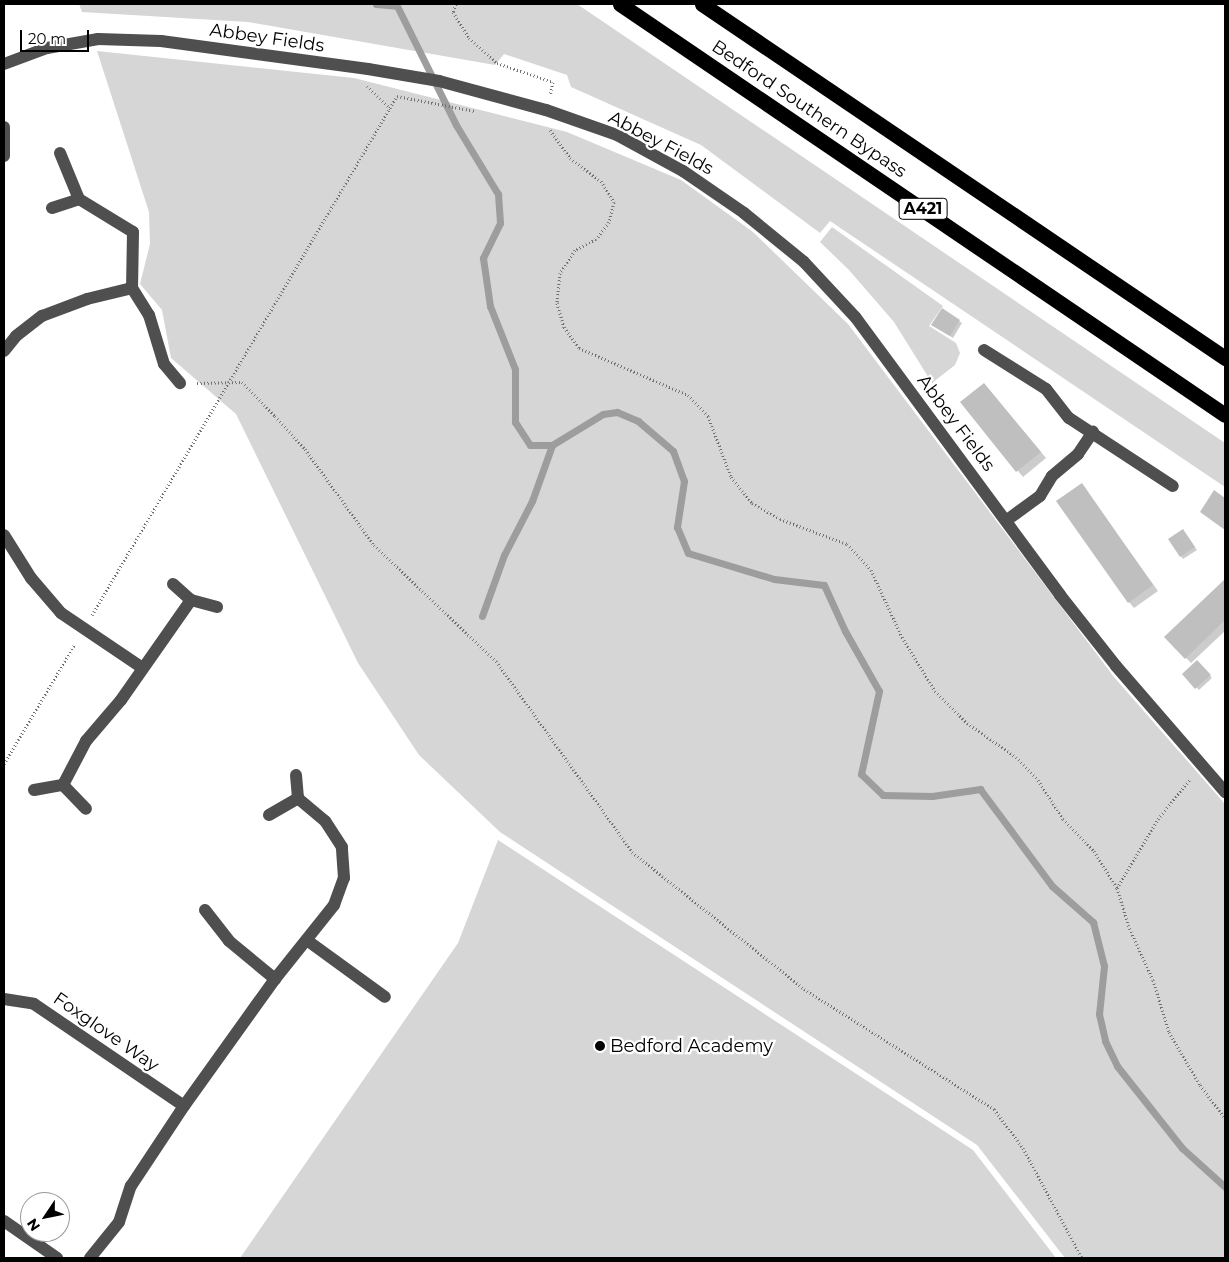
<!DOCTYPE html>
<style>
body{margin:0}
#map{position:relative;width:1229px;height:1262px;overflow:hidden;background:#fff;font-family:Montserrat,sans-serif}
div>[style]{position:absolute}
.green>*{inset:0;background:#d6d6d6}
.shadow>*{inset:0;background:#0003}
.stream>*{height:7px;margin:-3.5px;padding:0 3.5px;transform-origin:3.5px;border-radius:3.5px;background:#9d9d9d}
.building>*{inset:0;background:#bfbfbf}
.path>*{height:3px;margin-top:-1.5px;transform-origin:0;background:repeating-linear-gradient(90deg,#717171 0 1px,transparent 0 3.5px)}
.minor>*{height:12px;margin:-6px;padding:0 6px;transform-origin:6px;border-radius:6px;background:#4f4f4f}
.highway>*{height:15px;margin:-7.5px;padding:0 7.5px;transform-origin:7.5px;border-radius:7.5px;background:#000}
.dots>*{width:14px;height:14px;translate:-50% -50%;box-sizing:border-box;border:2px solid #fff;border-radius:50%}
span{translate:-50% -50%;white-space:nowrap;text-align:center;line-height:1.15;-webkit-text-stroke:4.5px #fff;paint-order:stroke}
.shield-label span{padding:1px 4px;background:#fff;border:1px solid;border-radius:4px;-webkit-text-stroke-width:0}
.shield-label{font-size:16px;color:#000;font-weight:700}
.street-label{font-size:18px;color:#000}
.poi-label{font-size:18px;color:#000}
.left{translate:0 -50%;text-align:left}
.frame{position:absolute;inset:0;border:5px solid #000;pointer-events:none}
.north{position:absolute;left:20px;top:1192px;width:50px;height:50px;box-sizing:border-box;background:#fff;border:1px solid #999;border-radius:50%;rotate:236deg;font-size:14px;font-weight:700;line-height:20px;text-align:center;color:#000}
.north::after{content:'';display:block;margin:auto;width:18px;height:22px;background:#000;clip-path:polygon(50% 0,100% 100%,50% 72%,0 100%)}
.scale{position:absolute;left:20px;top:30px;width:69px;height:22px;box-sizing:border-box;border:2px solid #000;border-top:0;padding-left:6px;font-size:15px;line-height:18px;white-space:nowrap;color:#000;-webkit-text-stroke:4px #fff;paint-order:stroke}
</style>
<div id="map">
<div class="green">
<i style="clip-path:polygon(79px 4px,577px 4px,1225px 443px,1225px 487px,830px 221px,820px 233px,701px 145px,571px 87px,567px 75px,504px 54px,495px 65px,248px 22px,82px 12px)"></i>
<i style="clip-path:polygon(97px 51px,354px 78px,567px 132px,681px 180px,753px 232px,848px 324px,1114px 677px,1225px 804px,1225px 1258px,1065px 1258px,977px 1145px,500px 832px,419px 755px,358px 663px,236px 414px,171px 358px,162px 310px,140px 284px,150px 244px,149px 212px)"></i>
<i style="clip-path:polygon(832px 227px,943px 306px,929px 326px,956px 343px,960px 353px,955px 365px,932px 383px,894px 322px,849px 270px,820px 242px)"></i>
<i style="clip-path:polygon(498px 840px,973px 1150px,1056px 1258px,240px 1258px,458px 943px)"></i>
</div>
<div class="shadow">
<i style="clip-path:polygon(959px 321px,962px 323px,953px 338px,935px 327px)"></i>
<i style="clip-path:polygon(984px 384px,1046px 458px,1023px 477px,962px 403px)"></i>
<i style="clip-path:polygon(1082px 485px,1158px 591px,1134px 608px,1129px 602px)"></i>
<i style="clip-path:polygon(1185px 533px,1197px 550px,1183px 559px,1169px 540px)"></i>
<i style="clip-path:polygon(1225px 580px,1225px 631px,1191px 663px,1166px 637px)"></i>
<i style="clip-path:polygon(1197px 662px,1212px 678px,1199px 690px,1184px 675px)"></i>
</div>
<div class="stream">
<i style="left:376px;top:4px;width:21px;rotate:5deg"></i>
<i style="left:397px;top:6px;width:133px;rotate:63.6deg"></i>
<i style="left:456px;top:125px;width:81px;rotate:58.7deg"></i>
<i style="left:498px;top:194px;width:29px;rotate:86deg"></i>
<i style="left:500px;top:223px;width:39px;rotate:116deg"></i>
<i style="left:483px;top:258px;width:49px;rotate:81.7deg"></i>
<i style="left:490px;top:306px;width:68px;rotate:68.4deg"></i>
<i style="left:515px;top:369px;width:53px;rotate:90deg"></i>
<i style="left:515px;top:422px;width:27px;rotate:57deg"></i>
<i style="left:530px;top:445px;width:22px"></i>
<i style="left:552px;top:445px;width:60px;rotate:-31.3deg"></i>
<i style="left:603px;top:414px;width:14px;rotate:-8deg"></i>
<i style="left:617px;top:412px;width:23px;rotate:23deg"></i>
<i style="left:638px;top:421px;width:46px;rotate:40.6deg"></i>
<i style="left:673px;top:451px;width:32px;rotate:70deg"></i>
<i style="left:684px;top:481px;width:47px;rotate:98.7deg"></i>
<i style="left:677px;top:527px;width:28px;rotate:67deg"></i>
<i style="left:688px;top:553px;width:90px;rotate:16.8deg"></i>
<i style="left:774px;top:579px;width:50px;rotate:6.8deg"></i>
<i style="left:824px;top:585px;width:51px;rotate:65.5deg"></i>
<i style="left:845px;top:631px;width:69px;rotate:60.5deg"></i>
<i style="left:879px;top:691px;width:85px;rotate:102.2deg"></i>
<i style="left:861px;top:774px;width:30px;rotate:44deg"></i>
<i style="left:883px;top:795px;width:49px;rotate:1.2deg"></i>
<i style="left:932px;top:796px;width:49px;rotate:-8.3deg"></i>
<i style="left:980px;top:789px;width:121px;rotate:53.4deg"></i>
<i style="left:1052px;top:886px;width:55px;rotate:41.3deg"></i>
<i style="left:1093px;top:922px;width:45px;rotate:76deg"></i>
<i style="left:1104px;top:966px;width:48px;rotate:95.9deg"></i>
<i style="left:1099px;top:1014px;width:28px;rotate:77deg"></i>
<i style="left:1105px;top:1041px;width:28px;rotate:64deg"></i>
<i style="left:1117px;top:1066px;width:105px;rotate:51.6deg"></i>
<i style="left:1182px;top:1148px;width:58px;rotate:42.2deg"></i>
<i style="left:482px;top:616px;width:65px;rotate:-70.2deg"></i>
<i style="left:504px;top:555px;width:61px;rotate:-62.6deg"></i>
<i style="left:532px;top:501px;width:59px;rotate:-70.3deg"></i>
</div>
<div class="building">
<i style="clip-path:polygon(942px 308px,960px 320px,950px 336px,931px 325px)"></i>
<i style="clip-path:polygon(984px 383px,1041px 452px,1016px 472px,960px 402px)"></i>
<i style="clip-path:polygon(1082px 483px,1153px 585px,1128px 603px,1056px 501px)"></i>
<i style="clip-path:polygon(1214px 490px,1225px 498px,1225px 530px,1200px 512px)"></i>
<i style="clip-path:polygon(1183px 529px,1195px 547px,1180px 557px,1168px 539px)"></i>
<i style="clip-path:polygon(1225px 579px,1225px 620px,1185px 659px,1164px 637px)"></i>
<i style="clip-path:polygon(1197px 660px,1211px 675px,1195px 689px,1182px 674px)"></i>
</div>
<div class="path">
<i style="left:456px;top:4px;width:9px;rotate:111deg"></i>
<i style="left:453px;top:12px;width:31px;rotate:58deg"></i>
<i style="left:469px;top:38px;width:38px;rotate:42deg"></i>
<i style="left:497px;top:63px;width:59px;rotate:18.7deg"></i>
<i style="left:553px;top:82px;width:13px;rotate:103deg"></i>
<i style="left:367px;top:86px;width:33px;rotate:44deg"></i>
<i style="left:550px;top:130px;width:34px;rotate:54deg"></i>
<i style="left:570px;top:158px;width:39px;rotate:37deg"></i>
<i style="left:601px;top:181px;width:25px;rotate:58deg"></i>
<i style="left:614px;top:202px;width:21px;rotate:104deg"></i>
<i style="left:609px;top:222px;width:21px;rotate:127deg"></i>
<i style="left:596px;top:239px;width:24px;rotate:152deg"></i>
<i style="left:575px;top:250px;width:27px;rotate:123deg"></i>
<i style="left:560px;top:273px;width:30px;rotate:96deg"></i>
<i style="left:557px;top:303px;width:25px;rotate:74deg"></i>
<i style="left:564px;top:327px;width:26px;rotate:54deg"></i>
<i style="left:579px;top:348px;width:119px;rotate:23.3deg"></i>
<i style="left:688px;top:395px;width:29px;rotate:46deg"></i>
<i style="left:708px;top:416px;width:65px;rotate:69.3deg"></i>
<i style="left:731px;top:477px;width:33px;rotate:51deg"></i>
<i style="left:752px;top:503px;width:32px;rotate:30deg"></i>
<i style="left:780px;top:519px;width:72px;rotate:20.5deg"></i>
<i style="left:847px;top:544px;width:35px;rotate:47deg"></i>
<i style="left:871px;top:570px;width:74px;rotate:65.2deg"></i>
<i style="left:902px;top:637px;width:63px;rotate:58.6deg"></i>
<i style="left:935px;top:691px;width:45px;rotate:45deg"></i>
<i style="left:967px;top:723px;width:60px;rotate:34.8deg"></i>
<i style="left:1016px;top:757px;width:32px;rotate:46deg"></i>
<i style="left:1038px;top:780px;width:46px;rotate:57.3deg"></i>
<i style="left:1063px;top:819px;width:45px;rotate:45.9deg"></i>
<i style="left:1094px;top:851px;width:44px;rotate:58.1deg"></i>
<i style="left:1117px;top:888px;width:39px;rotate:73deg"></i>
<i style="left:1128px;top:925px;width:60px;rotate:65.6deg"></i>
<i style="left:1153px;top:980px;width:54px;rotate:72.9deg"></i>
<i style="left:1169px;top:1032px;width:61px;rotate:59.7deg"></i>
<i style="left:1200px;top:1085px;width:41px;rotate:52.9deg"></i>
<i style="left:197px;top:383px;width:45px;rotate:-1.3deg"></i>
<i style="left:242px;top:382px;width:47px;rotate:45.9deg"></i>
<i style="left:275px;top:416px;width:45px;rotate:47.7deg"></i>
<i style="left:305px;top:449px;width:118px;rotate:54.3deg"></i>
<i style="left:374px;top:545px;width:168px;rotate:43.6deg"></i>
<i style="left:496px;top:661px;width:234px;rotate:54.5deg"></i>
<i style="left:632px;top:852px;width:220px;rotate:38.5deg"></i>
<i style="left:804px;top:989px;width:225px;rotate:32.3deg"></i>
<i style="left:994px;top:1109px;width:49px;rotate:53.4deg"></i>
<i style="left:1023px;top:1148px;width:125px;rotate:61.8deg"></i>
<i style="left:92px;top:615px;width:602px;rotate:-59.56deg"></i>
<i style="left:397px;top:96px;width:79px;rotate:10.9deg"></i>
<i style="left:4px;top:764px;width:139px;rotate:-59.4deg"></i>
<i style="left:1117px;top:888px;width:80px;rotate:-59.3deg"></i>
<i style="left:1158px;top:819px;width:51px;rotate:-51.3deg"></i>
</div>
<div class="minor">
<i style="left:4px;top:64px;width:46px;rotate:-20.4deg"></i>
<i style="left:47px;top:48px;width:52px;rotate:-10deg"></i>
<i style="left:98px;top:39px;width:63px;rotate:1.8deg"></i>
<i style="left:161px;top:41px;width:209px;rotate:7.7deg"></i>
<i style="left:368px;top:69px;width:72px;rotate:9.6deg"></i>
<i style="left:439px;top:81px;width:111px;rotate:15.2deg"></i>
<i style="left:546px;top:110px;width:75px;rotate:19.4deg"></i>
<i style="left:617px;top:135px;width:75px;rotate:28.6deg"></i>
<i style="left:683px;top:171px;width:74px;rotate:34.5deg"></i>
<i style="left:744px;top:213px;width:77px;rotate:39.2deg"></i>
<i style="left:804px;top:262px;width:76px;rotate:47.1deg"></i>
<i style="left:856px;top:318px;width:344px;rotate:53.6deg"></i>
<i style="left:1060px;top:595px;width:90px;rotate:51.7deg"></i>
<i style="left:1116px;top:666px;width:167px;rotate:49.1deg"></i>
<i style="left:4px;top:127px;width:29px;rotate:90deg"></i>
<i style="left:60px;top:153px;width:50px;rotate:67.6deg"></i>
<i style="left:79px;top:199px;width:63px;rotate:31.4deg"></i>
<i style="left:133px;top:232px;width:56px;rotate:91deg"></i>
<i style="left:52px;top:208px;width:28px;rotate:-18deg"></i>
<i style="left:984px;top:350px;width:73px;rotate:32.2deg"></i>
<i style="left:1046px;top:389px;width:37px;rotate:52deg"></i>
<i style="left:1069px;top:418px;width:124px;rotate:33.2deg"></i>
<i style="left:4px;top:351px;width:19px;rotate:-51deg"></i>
<i style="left:16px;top:336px;width:33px;rotate:-38deg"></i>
<i style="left:42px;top:316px;width:48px;rotate:-20.7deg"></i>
<i style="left:87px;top:299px;width:46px;rotate:-13.7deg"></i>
<i style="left:132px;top:288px;width:32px;rotate:58deg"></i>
<i style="left:149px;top:315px;width:51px;rotate:73deg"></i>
<i style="left:164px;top:364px;width:25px;rotate:50deg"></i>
<i style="left:1007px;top:520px;width:41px;rotate:-36deg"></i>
<i style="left:1040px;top:496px;width:23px;rotate:-59deg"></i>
<i style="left:1052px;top:476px;width:34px;rotate:-40deg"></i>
<i style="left:1078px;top:454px;width:27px;rotate:-56deg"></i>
<i style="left:4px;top:535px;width:51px;rotate:57.9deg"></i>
<i style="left:31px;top:578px;width:46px;rotate:49.4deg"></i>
<i style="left:61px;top:613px;width:97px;rotate:34deg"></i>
<i style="left:173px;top:584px;width:24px;rotate:42deg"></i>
<i style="left:191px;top:600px;width:27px;rotate:15deg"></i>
<i style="left:63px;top:785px;width:50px;rotate:-62.4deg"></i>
<i style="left:86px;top:741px;width:54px;rotate:-49.5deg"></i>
<i style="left:121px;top:700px;width:122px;rotate:-55deg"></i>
<i style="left:34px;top:790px;width:29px;rotate:-10deg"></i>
<i style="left:63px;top:785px;width:33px;rotate:46deg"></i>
<i style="left:269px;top:815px;width:34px;rotate:-30deg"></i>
<i style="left:205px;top:910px;width:39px;rotate:52deg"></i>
<i style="left:229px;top:941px;width:60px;rotate:39.6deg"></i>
<i style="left:308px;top:941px;width:95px;rotate:36deg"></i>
<i style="left:4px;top:999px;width:30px;rotate:9deg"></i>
<i style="left:34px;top:1004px;width:181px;rotate:34.2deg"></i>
<i style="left:4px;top:1221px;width:65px;rotate:34.9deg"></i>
<i style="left:90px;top:1258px;width:46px;rotate:-51.1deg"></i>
<i style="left:119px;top:1222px;width:38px;rotate:-72deg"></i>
<i style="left:131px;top:1186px;width:96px;rotate:-56.5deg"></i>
<i style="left:184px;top:1106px;width:156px;rotate:-54.4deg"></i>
<i style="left:275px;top:979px;width:95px;rotate:-51.4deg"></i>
<i style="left:334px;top:905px;width:29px;rotate:-70deg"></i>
<i style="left:344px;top:878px;width:31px;rotate:-94deg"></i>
<i style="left:342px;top:847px;width:31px;rotate:-123deg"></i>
<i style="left:325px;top:821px;width:35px;rotate:-140deg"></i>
<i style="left:298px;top:798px;width:23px;rotate:-95deg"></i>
</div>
<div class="highway">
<i style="left:620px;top:4px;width:731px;rotate:34.19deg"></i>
<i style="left:702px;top:4px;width:632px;rotate:34.09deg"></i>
</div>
<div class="dots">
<i style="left:600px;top:1046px;background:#000"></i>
</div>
<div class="shield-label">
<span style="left:923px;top:209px">A421</span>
</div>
<div class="street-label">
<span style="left:267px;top:38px;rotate:8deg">Abbey Fields</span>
<span style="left:809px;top:109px;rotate:34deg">Bedford Southern Bypass</span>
<span style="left:661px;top:143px;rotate:28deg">Abbey Fields</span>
<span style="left:956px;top:423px;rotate:53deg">Abbey Fields</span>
<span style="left:106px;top:1032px;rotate:35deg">Foxglove Way</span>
</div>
<div class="poi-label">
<span class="left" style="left:610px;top:1046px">Bedford Academy</span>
</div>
<div class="frame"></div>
<div class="north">N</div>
<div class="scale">20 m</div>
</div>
